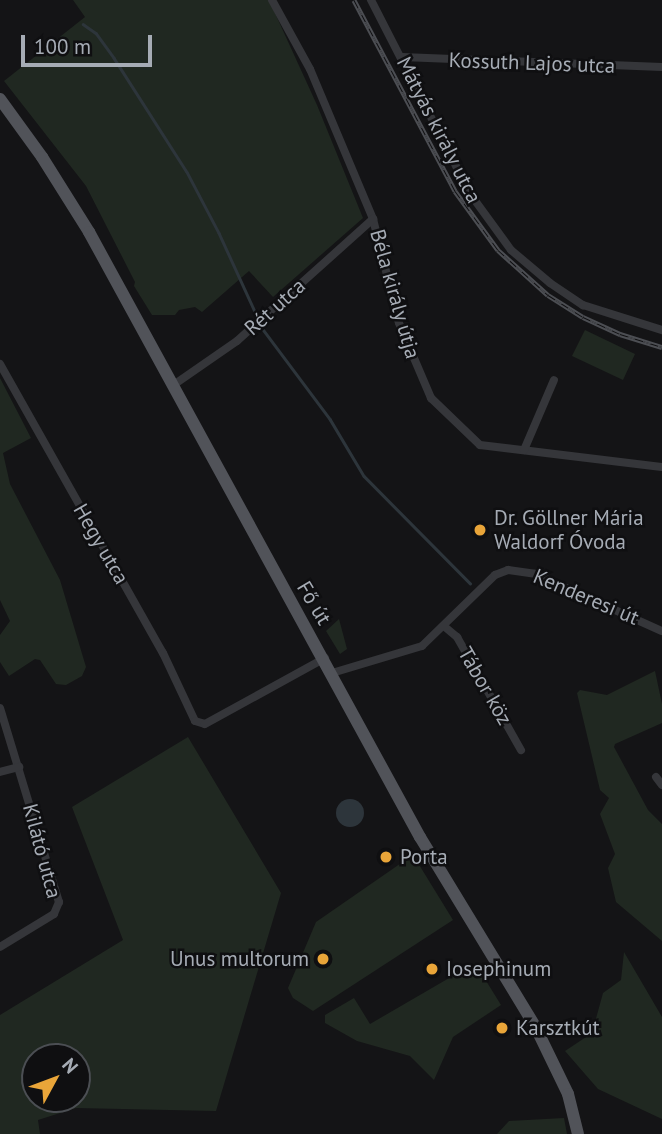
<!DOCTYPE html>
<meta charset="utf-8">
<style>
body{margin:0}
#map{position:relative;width:662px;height:1134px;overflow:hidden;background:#141416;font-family:"PT Sans",sans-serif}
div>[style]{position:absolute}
.green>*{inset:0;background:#202821}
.water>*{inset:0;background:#2d353b}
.round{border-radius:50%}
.stream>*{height:2.5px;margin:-1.25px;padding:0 1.25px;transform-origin:1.25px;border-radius:1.25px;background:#2d353b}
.street>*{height:8px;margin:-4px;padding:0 4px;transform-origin:4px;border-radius:4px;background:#35363a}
.primary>*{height:12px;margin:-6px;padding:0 6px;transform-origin:6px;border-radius:6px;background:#515359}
.rail>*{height:5px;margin-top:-2.5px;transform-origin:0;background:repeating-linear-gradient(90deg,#0f0f11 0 8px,#4c4e53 0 16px);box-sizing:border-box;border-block:2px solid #4c4e53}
.dots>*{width:19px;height:19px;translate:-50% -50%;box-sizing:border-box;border:4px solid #0f0f11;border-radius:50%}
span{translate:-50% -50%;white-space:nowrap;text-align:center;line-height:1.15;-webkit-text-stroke:5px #0f0f11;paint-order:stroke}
.street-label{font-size:21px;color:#a6acb5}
.poi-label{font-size:21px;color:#a6acb5}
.left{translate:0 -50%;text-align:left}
.right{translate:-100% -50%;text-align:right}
.north{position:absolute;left:21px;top:1043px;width:70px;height:70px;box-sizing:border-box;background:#0f0f11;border:2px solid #4b4e53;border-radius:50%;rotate:49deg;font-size:19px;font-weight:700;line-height:28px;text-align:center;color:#a6acb5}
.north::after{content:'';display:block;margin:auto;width:24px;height:32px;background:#e9a539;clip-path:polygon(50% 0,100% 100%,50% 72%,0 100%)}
.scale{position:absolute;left:21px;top:35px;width:131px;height:32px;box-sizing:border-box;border:4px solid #a6acb5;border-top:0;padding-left:9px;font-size:21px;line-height:24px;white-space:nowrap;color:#a6acb5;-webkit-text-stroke:5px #0f0f11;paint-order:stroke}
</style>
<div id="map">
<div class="green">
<i style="clip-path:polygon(73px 0,269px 0,317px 105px,363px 218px,273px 297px,249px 271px,202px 312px,195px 307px,179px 310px,175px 315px,152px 315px,134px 286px,135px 282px,86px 186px,4px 81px,85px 17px)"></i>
<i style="clip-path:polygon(585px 330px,635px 354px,623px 380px,572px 356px)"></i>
<i style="clip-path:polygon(0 378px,31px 438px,3px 453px,10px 484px,60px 580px,86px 667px,82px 676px,66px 685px,56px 684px,40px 660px,35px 659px,9px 676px,0 662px,0 635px,10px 621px,0 600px)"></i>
<i style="clip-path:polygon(339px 619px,347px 649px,340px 654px,326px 631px)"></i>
<i style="clip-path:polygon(655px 671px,662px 704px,662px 723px,615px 744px,614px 747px,648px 810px,662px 824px,662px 941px,616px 902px,608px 868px,615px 854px,600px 814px,609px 798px,600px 790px,577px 693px,580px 690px,607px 695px)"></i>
<i style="clip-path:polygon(evenodd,188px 737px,281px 893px,216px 1111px,76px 1108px,38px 1120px,40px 1134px,0 1134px,0 1015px,123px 940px,72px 807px,188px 737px,35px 1057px,77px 1057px,77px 1099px,35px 1099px,35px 1057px)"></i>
<i style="clip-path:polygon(407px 859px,418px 863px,453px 920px,313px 1011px,293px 998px,288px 988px,316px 922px)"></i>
<i style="clip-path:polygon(624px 952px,662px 1017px,662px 1119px,598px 1089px,565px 1051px,592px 1033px,603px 993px,621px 980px)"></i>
<i style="clip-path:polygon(475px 963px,501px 1005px,453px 1037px,434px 1080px,410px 1056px,357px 1041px,325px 1023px,325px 1015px,354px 998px,370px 1024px)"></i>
<i style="clip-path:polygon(564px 1118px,567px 1134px,497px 1134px,509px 1121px)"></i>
</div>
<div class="water">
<i class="round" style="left:336px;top:799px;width:28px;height:28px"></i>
</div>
<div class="stream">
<i style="left:83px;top:24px;width:16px;rotate:35deg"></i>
<i style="left:96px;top:33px;width:31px;rotate:54deg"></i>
<i style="left:114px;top:58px;width:135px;rotate:57.4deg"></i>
<i style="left:187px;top:172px;width:69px;rotate:62.3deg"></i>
<i style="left:219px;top:233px;width:89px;rotate:65.4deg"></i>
<i style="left:262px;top:328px;width:114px;rotate:53.2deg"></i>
<i style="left:330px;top:419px;width:66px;rotate:59.2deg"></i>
<i style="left:364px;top:476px;width:151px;rotate:45.3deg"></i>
</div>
<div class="street">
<i style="left:272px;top:0;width:79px;rotate:61.2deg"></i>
<i style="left:310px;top:69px;width:163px;rotate:67.2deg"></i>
<i style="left:373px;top:219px;width:107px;rotate:76deg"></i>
<i style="left:399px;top:323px;width:82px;rotate:66.9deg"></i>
<i style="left:431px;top:398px;width:68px;rotate:43.8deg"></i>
<i style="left:480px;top:445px;width:183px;rotate:6.9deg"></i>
<i style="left:371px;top:0;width:219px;rotate:62.9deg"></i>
<i style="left:471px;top:195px;width:68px;rotate:54deg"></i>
<i style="left:511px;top:250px;width:51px;rotate:40.2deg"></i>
<i style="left:550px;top:283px;width:40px;rotate:34deg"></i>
<i style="left:583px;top:305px;width:83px;rotate:17.6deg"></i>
<i style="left:402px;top:57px;width:260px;rotate:2.2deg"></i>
<i style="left:0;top:364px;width:332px;rotate:60.6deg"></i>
<i style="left:163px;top:653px;width:75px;rotate:64.8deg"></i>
<i style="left:195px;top:721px;width:10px;rotate:17deg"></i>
<i style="left:205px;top:724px;width:137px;rotate:-28.8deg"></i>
<i style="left:172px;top:386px;width:79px;rotate:-34.7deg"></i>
<i style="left:237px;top:341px;width:183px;rotate:-41.9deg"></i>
<i style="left:524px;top:450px;width:76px;rotate:-66.8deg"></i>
<i style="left:445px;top:627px;width:16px;rotate:40deg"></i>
<i style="left:457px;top:637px;width:130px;rotate:60.5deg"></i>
<i style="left:332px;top:673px;width:94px;rotate:-16.7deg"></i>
<i style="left:422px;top:646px;width:102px;rotate:-44.2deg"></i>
<i style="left:495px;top:575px;width:14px;rotate:-21deg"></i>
<i style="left:508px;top:570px;width:27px;rotate:8deg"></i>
<i style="left:535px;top:574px;width:139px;rotate:24.2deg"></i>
<i style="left:0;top:708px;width:203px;rotate:73.1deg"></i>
<i style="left:59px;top:902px;width:13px;rotate:113deg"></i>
<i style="left:54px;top:914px;width:63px;rotate:148.6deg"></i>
<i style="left:0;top:772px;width:20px;rotate:-15deg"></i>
<i style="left:656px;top:777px;width:10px;rotate:53deg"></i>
</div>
<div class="primary">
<i style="left:0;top:99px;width:72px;rotate:54.1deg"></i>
<i style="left:42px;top:157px;width:89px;rotate:57.9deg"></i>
<i style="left:89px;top:232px;width:690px;rotate:61.32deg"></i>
<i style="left:420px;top:837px;width:223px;rotate:58.7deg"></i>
<i style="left:536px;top:1028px;width:73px;rotate:64.1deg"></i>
<i style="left:568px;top:1094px;width:41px;rotate:76deg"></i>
</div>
<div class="rail">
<i style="left:354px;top:0;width:216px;rotate:62.1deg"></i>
<i style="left:455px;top:191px;width:73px;rotate:53.9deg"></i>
<i style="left:498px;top:250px;width:67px;rotate:42deg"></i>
<i style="left:548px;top:295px;width:41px;rotate:32.2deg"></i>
<i style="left:583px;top:317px;width:41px;rotate:24.7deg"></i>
<i style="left:620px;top:334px;width:44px;rotate:17.2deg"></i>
</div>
<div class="dots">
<i style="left:480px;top:530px;background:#e9a539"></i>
<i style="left:386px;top:857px;background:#e9a539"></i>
<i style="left:323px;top:959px;background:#e9a539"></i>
<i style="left:432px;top:969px;background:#e9a539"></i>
<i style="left:502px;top:1028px;background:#e9a539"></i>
</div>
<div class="street-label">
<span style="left:532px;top:63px;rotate:2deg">Kossuth Lajos utca</span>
<span style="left:439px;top:130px;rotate:63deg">Mátyás király utca</span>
<span style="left:395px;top:294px;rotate:74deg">Béla király útja</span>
<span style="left:275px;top:307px;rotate:-42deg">Rét utca</span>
<span style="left:101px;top:544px;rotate:60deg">Hegy utca</span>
<span style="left:586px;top:597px;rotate:23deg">Kenderesi út</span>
<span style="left:314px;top:603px;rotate:59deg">Fő út</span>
<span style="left:485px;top:686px;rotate:60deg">Tábor köz</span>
<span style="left:42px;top:851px;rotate:75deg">Kilátó utca</span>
</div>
<div class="poi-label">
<span class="left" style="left:494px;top:530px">Dr. Göllner Mária<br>Waldorf Óvoda</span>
<span class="left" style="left:400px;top:857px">Porta</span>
<span class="right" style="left:309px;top:959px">Unus multorum</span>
<span class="left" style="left:446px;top:969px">Iosephinum</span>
<span class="left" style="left:516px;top:1028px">Karsztkút</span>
</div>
<div class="north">N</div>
<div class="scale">100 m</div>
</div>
